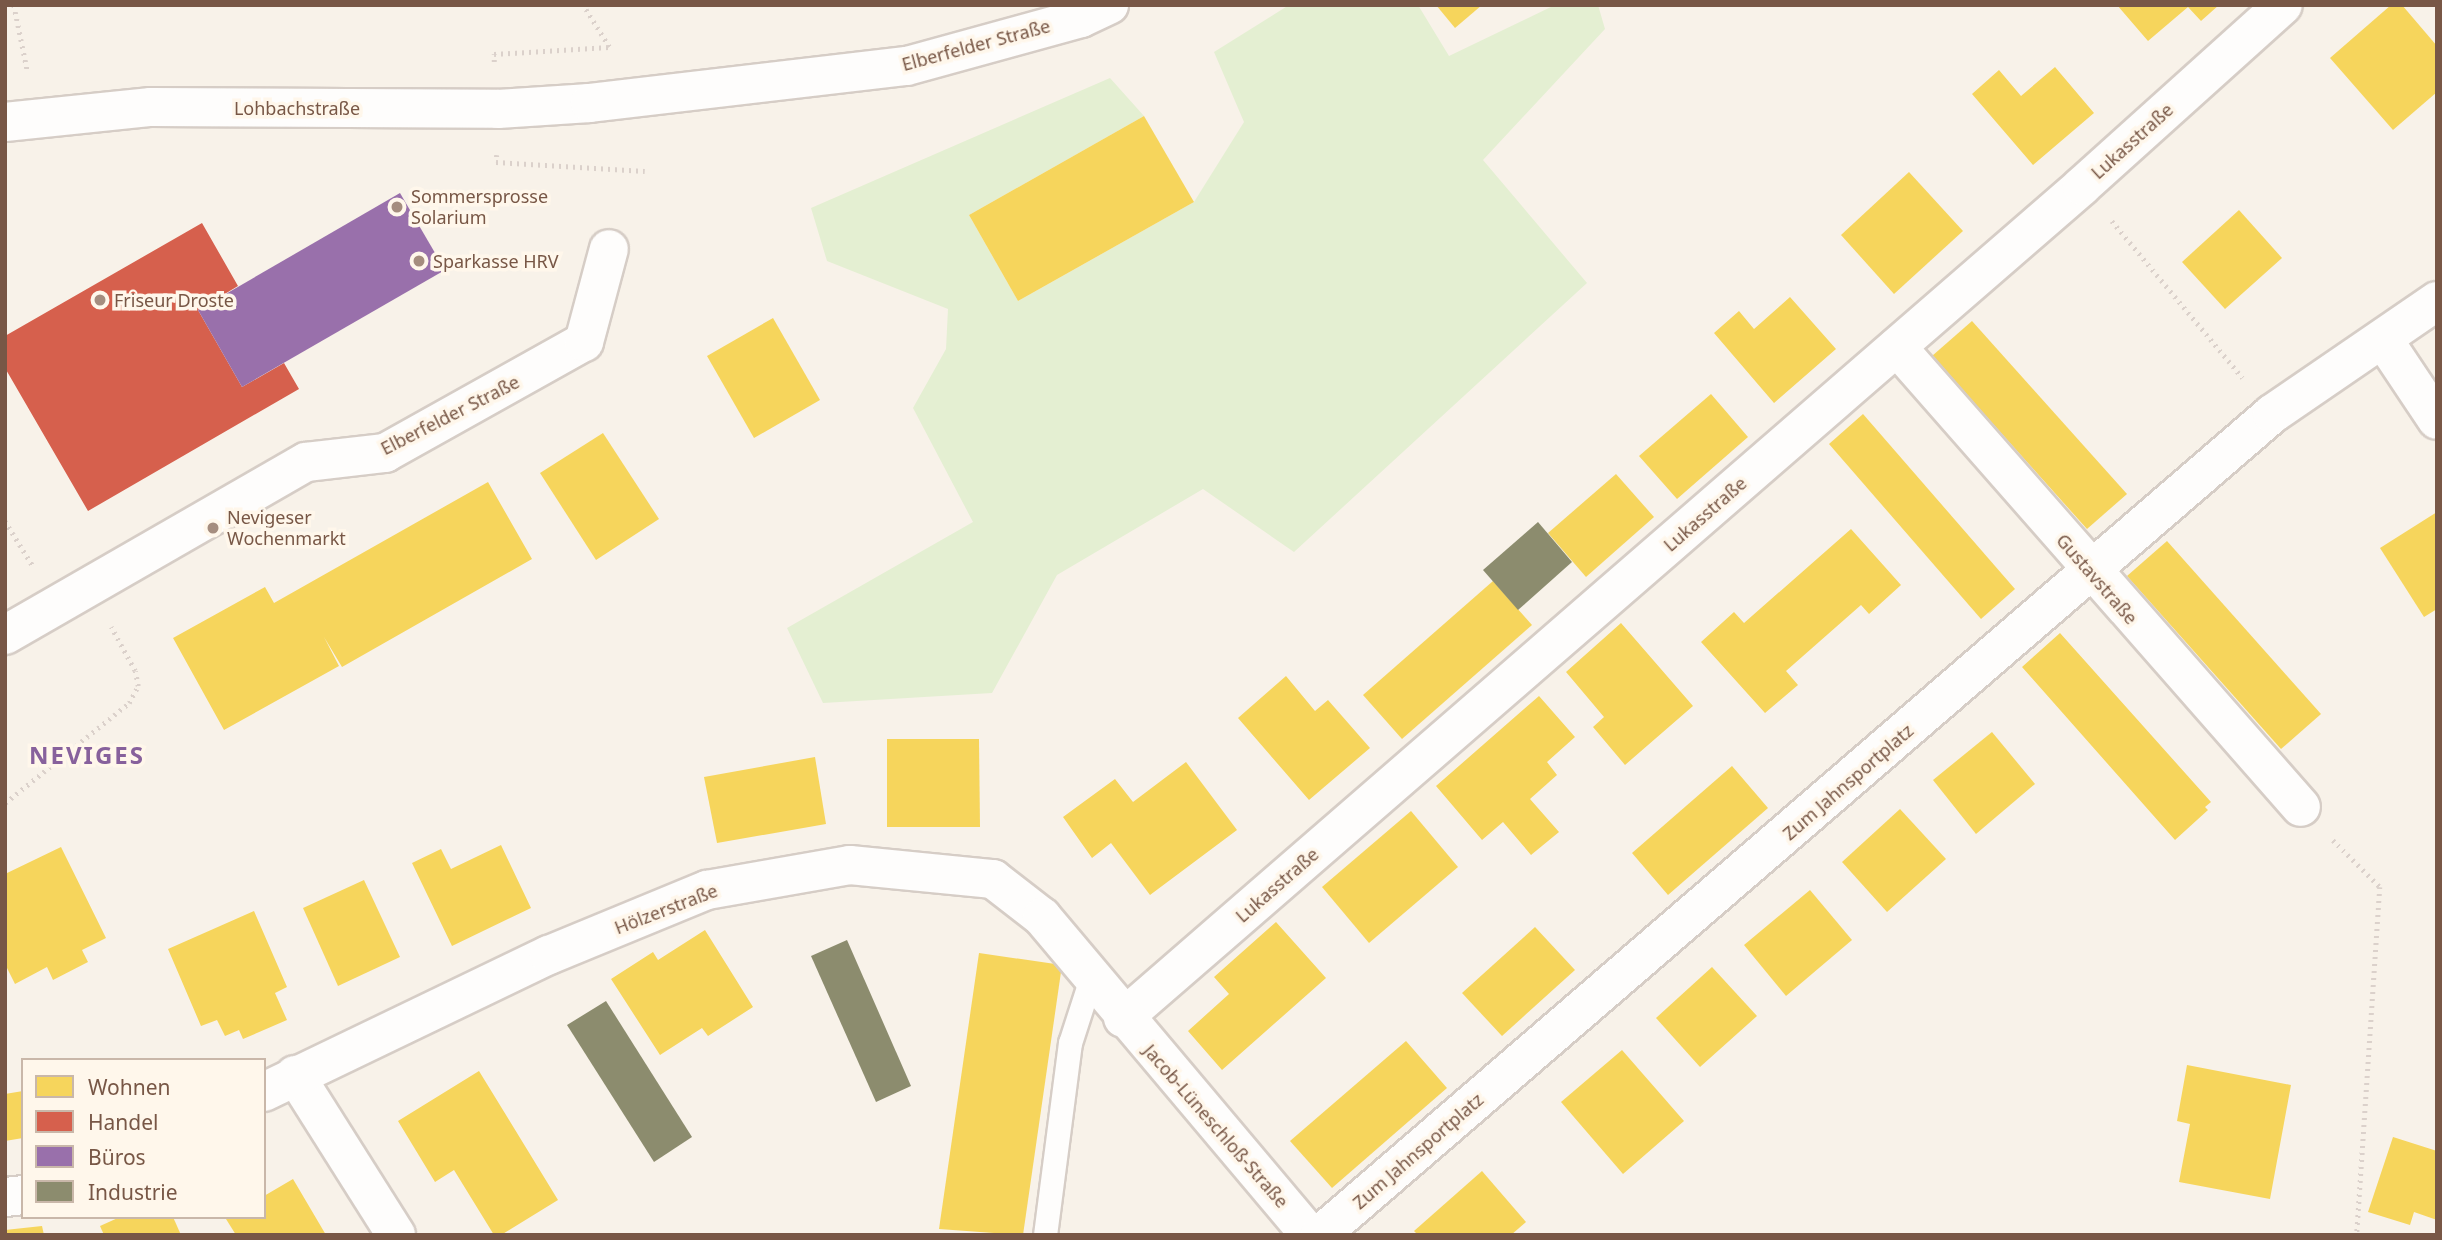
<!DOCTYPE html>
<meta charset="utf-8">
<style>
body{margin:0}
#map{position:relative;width:2442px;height:1240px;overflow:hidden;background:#f8f2e9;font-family:"Noto Sans",sans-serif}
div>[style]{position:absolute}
.green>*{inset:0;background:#e4efd2}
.homes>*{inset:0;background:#f6d55c}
.shops>*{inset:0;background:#d6604d}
.offices>*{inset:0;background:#9970ab}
.industry>*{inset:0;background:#8c8c6e}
.path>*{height:4.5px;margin-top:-2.25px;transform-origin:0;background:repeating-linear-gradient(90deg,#dbd1cb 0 2px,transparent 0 7px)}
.roads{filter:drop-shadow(2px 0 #d6cdc6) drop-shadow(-2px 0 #d6cdc6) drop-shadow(0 2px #d6cdc6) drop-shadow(0 -2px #d6cdc6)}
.service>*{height:23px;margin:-11.5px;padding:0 11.5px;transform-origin:11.5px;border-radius:11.5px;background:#fefdfc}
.minor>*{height:38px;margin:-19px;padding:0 19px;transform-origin:19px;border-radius:19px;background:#fefdfc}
.secondary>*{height:38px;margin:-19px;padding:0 19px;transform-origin:19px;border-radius:19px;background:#fefdfc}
.dots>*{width:19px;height:19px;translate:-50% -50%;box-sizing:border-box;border:4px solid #fff7eb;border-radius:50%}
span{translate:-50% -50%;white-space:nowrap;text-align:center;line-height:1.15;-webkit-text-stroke:7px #fff7eb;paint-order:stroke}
.street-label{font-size:18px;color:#785746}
.poi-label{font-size:18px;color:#785746}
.left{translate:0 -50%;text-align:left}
.district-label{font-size:24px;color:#87619c;font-weight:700;letter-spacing:2px}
.frame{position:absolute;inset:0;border:7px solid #785746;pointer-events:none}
.legend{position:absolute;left:21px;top:1058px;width:245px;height:161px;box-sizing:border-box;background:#fff7eb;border:2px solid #c9b7a9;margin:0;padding:9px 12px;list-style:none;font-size:21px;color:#785746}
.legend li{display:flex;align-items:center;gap:14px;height:35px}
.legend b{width:35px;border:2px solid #c9b7a9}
</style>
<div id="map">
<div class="green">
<i style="clip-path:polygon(1289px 5px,1418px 5px,1449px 56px,1555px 5px,1598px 5px,1605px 29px,1483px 160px,1587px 283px,1294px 552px,1203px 489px,1057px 575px,992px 693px,823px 703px,787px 628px,973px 522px,913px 408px,946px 349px,948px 309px,827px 261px,811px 208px,1110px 78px,1144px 116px,969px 215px,1018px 301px,1194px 202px,1244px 122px,1214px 52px)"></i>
</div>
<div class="homes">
<i style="clip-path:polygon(1436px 5px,1482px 5px,1455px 28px)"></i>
<i style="clip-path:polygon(2117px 5px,2219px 5px,2201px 21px,2188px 7px,2148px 41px)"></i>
<i style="clip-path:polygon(2391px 5px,2402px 5px,2437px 46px,2437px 92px,2393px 130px,2330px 58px)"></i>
<i style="clip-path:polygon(2055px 67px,2094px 113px,2033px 165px,1972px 94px,1999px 70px,2021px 96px)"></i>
<i style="clip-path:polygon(1144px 116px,1194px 202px,1018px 301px,969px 215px)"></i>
<i style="clip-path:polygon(1909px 172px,1963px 231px,1894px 294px,1841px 235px)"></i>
<i style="clip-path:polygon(2239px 210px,2282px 258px,2225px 309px,2182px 262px)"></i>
<i style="clip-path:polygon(1790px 297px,1836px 349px,1774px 403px,1714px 333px,1739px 311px,1754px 329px)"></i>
<i style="clip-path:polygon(773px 318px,820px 400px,754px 438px,707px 356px)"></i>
<i style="clip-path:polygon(1972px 321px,2127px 494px,2087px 529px,1932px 356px)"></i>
<i style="clip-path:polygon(1711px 394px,1748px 437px,1677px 499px,1639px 456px)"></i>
<i style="clip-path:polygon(1863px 414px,2015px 589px,1981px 619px,1829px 444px)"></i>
<i style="clip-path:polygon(603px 433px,659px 519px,596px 560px,540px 473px)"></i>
<i style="clip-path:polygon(1616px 474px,1654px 517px,1586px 577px,1548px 533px)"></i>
<i style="clip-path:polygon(488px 482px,532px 559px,342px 667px,324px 637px,339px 666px,224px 730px,173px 638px,265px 587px,274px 603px)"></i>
<i style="clip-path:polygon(2437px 512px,2437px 609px,2424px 617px,2380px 548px)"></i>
<i style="clip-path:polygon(1851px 529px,1901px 585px,1869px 614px,1861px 605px,1786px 671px,1798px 685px,1765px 713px,1701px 642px,1734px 612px,1744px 623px)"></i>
<i style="clip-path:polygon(2167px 541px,2321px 714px,2281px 749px,2127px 576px)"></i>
<i style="clip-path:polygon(1493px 581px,1532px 625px,1402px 739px,1363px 695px)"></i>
<i style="clip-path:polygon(1621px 623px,1693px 706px,1625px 765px,1593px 727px,1604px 717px,1566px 672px)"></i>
<i style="clip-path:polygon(2060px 633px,2211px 802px,2205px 807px,2208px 810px,2175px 840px,2022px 667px)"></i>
<i style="clip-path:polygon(1286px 676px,1315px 711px,1328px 700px,1370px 748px,1309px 800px,1238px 718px)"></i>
<i style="clip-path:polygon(1539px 696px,1575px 737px,1547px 762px,1557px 775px,1530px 799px,1559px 832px,1531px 855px,1503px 822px,1482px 840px,1436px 786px)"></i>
<i style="clip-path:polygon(1992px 732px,2035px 784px,1976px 834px,1933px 780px)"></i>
<i style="clip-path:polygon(887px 739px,979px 739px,980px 827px,887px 827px)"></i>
<i style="clip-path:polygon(815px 757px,826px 824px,717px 843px,704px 777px)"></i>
<i style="clip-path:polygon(1186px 762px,1237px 830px,1150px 895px,1111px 843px,1092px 858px,1063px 817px,1115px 779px,1133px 802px)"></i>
<i style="clip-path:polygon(1732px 766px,1768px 808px,1668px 895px,1632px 853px)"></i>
<i style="clip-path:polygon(1900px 809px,1946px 859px,1887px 912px,1842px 862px)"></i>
<i style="clip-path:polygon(1411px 811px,1458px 867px,1369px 943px,1322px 887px)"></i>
<i style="clip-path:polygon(501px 845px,531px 908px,452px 946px,412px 863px,441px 849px,451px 869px)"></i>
<i style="clip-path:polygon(61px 847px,106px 938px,82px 950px,88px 962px,53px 980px,47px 967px,15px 984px,5px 964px,5px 874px)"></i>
<i style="clip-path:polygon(364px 880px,400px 957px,338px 986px,303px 908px)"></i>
<i style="clip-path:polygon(1810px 890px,1852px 940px,1786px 996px,1744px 945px)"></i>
<i style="clip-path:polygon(254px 911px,287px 987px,275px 993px,287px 1020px,243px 1039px,239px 1030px,225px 1036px,217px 1020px,201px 1026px,168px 949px)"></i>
<i style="clip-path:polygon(1276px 922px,1326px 978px,1222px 1070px,1188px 1031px,1229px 994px,1214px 977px)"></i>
<i style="clip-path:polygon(1535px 927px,1575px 970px,1502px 1036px,1462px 993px)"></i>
<i style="clip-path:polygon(705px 930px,753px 1007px,708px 1036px,702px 1028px,660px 1055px,611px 979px,653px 952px,658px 960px)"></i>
<i style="clip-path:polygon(979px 953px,1062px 965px,1023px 1235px,939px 1229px)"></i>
<i style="clip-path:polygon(1712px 967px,1757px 1016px,1700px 1067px,1656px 1018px)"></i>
<i style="clip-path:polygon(1406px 1041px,1447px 1088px,1332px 1188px,1290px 1141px)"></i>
<i style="clip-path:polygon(1622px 1050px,1684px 1121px,1623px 1174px,1561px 1102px)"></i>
<i style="clip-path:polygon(2187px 1065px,2291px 1085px,2270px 1199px,2179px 1182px,2190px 1124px,2177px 1121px)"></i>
<i style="clip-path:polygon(479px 1071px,558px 1200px,501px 1235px,494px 1235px,454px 1170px,435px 1182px,398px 1121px)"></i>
<i style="clip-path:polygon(23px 1091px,23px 1138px,5px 1141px,5px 1094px)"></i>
<i style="clip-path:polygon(2393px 1137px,2437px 1151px,2437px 1220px,2414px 1212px,2410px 1225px,2368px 1212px)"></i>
<i style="clip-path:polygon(1482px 1171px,1526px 1222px,1511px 1235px,1418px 1235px,1414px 1231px)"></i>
<i style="clip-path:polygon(293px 1179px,326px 1235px,236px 1235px,226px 1219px,264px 1217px,264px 1196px)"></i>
<i style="clip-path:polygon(120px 1217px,173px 1217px,181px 1235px,104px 1235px,100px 1226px)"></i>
<i style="clip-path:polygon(42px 1226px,44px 1235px,5px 1235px,5px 1230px)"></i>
</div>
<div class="shops">
<i style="clip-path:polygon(202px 223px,238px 286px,198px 310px,242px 387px,284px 363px,299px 389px,88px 511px,5px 368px,5px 336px)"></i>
</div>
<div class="offices">
<i style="clip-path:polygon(400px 193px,445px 270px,242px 387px,198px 310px)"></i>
</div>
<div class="industry">
<i style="clip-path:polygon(1538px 522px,1572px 562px,1518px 610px,1483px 570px)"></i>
<i style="clip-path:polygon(847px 940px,911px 1086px,876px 1102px,811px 956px)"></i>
<i style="clip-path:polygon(606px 1001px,692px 1137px,654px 1162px,567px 1025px)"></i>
</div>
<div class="path">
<i style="left:14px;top:5px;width:69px;rotate:78.4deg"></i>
<i style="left:494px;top:62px;width:8px;rotate:-90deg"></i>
<i style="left:494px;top:54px;width:115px;rotate:-3.5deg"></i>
<i style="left:609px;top:47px;width:49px;rotate:-121.8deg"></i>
<i style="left:497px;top:155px;width:7px;rotate:98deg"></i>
<i style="left:496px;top:162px;width:149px;rotate:3.5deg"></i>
<i style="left:2112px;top:221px;width:204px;rotate:50.2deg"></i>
<i style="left:5px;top:521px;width:53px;rotate:58.1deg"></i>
<i style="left:5px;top:803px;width:159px;rotate:-38.9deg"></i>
<i style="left:129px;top:703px;width:19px;rotate:-62deg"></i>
<i style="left:138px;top:686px;width:15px;rotate:-101deg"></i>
<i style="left:135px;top:671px;width:50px;rotate:-118.6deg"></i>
<i style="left:2333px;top:840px;width:66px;rotate:45deg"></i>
<i style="left:2380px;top:887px;width:349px;rotate:93.8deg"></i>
</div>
<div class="roads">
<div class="service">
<i style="left:1045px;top:1235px;width:194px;rotate:-82.6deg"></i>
<i style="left:1070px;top:1043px;width:68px;rotate:-72.1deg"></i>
</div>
<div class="minor">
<i style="left:2383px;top:339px;width:97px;rotate:56.3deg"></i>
<i style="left:1897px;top:347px;width:612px;rotate:48.71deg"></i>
<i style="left:5px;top:635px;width:347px;rotate:-29.9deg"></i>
<i style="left:306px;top:462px;width:80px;rotate:-6.5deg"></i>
<i style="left:385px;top:453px;width:228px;rotate:-29.2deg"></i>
<i style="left:584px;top:342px;width:96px;rotate:-75deg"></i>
<i style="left:1123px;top:1018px;width:1270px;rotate:-40.94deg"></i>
<i style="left:2082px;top:186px;width:270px;rotate:-42deg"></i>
<i style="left:295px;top:1075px;width:189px;rotate:57.7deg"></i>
<i style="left:264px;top:1092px;width:316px;rotate:-25.7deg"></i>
<i style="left:549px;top:955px;width:171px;rotate:-22.4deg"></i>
<i style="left:707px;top:890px;width:145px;rotate:-9.9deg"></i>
<i style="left:850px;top:865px;width:144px;rotate:5.6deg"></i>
<i style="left:993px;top:879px;width:62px;rotate:37.8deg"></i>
<i style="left:1042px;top:917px;width:416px;rotate:49.9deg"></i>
<i style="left:5px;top:1197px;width:18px;rotate:-6deg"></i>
<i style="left:1320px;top:1235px;width:1257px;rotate:-40.77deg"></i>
<i style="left:2272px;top:414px;width:200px;rotate:-34.4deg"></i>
</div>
<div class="secondary">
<i style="left:5px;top:122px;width:147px;rotate:-5.9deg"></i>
<i style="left:151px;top:107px;width:347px;rotate:0.3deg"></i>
<i style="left:498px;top:109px;width:92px;rotate:-3.7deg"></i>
<i style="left:590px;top:103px;width:319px;rotate:-6.7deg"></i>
<i style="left:907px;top:66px;width:180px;rotate:-15.4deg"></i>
<i style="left:1081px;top:18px;width:31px;rotate:-25deg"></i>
</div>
</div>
<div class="dots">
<i style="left:397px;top:207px;background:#a58d7f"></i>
<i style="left:419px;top:261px;background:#a58d7f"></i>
<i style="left:100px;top:300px;background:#a58d7f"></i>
<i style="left:213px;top:528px;background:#a58d7f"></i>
</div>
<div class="street-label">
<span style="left:976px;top:45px;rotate:-15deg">Elberfelder Straße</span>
<span style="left:297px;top:108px">Lohbachstraße</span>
<span style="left:2132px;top:141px;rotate:-42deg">Lukasstraße</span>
<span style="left:450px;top:415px;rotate:-27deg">Elberfelder Straße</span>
<span style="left:1705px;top:514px;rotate:-41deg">Lukasstraße</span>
<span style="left:2097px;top:579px;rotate:49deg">Gustavstraße</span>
<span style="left:1848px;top:782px;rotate:-41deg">Zum Jahnsportplatz</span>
<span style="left:1277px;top:885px;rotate:-41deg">Lukasstraße</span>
<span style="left:666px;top:909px;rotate:-21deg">Hölzerstraße</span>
<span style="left:1216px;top:1126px;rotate:49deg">Jacob-Lüneschloß-Straße</span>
<span style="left:1418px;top:1151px;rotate:-41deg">Zum Jahnsportplatz</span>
</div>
<div class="poi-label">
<span class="left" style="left:411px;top:207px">Sommersprosse<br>Solarium</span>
<span class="left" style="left:433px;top:261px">Sparkasse HRV</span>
<span class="left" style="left:114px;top:300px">Friseur Droste</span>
<span class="left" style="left:227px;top:528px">Nevigeser<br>Wochenmarkt</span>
</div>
<div class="district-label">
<span style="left:87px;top:755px">NEVIGES</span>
</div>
<div class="frame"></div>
<ul class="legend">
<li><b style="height:19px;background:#f6d55c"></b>Wohnen</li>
<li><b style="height:19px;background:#d6604d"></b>Handel</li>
<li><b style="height:19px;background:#9970ab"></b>Büros</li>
<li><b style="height:19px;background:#8c8c6e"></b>Industrie</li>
</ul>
</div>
